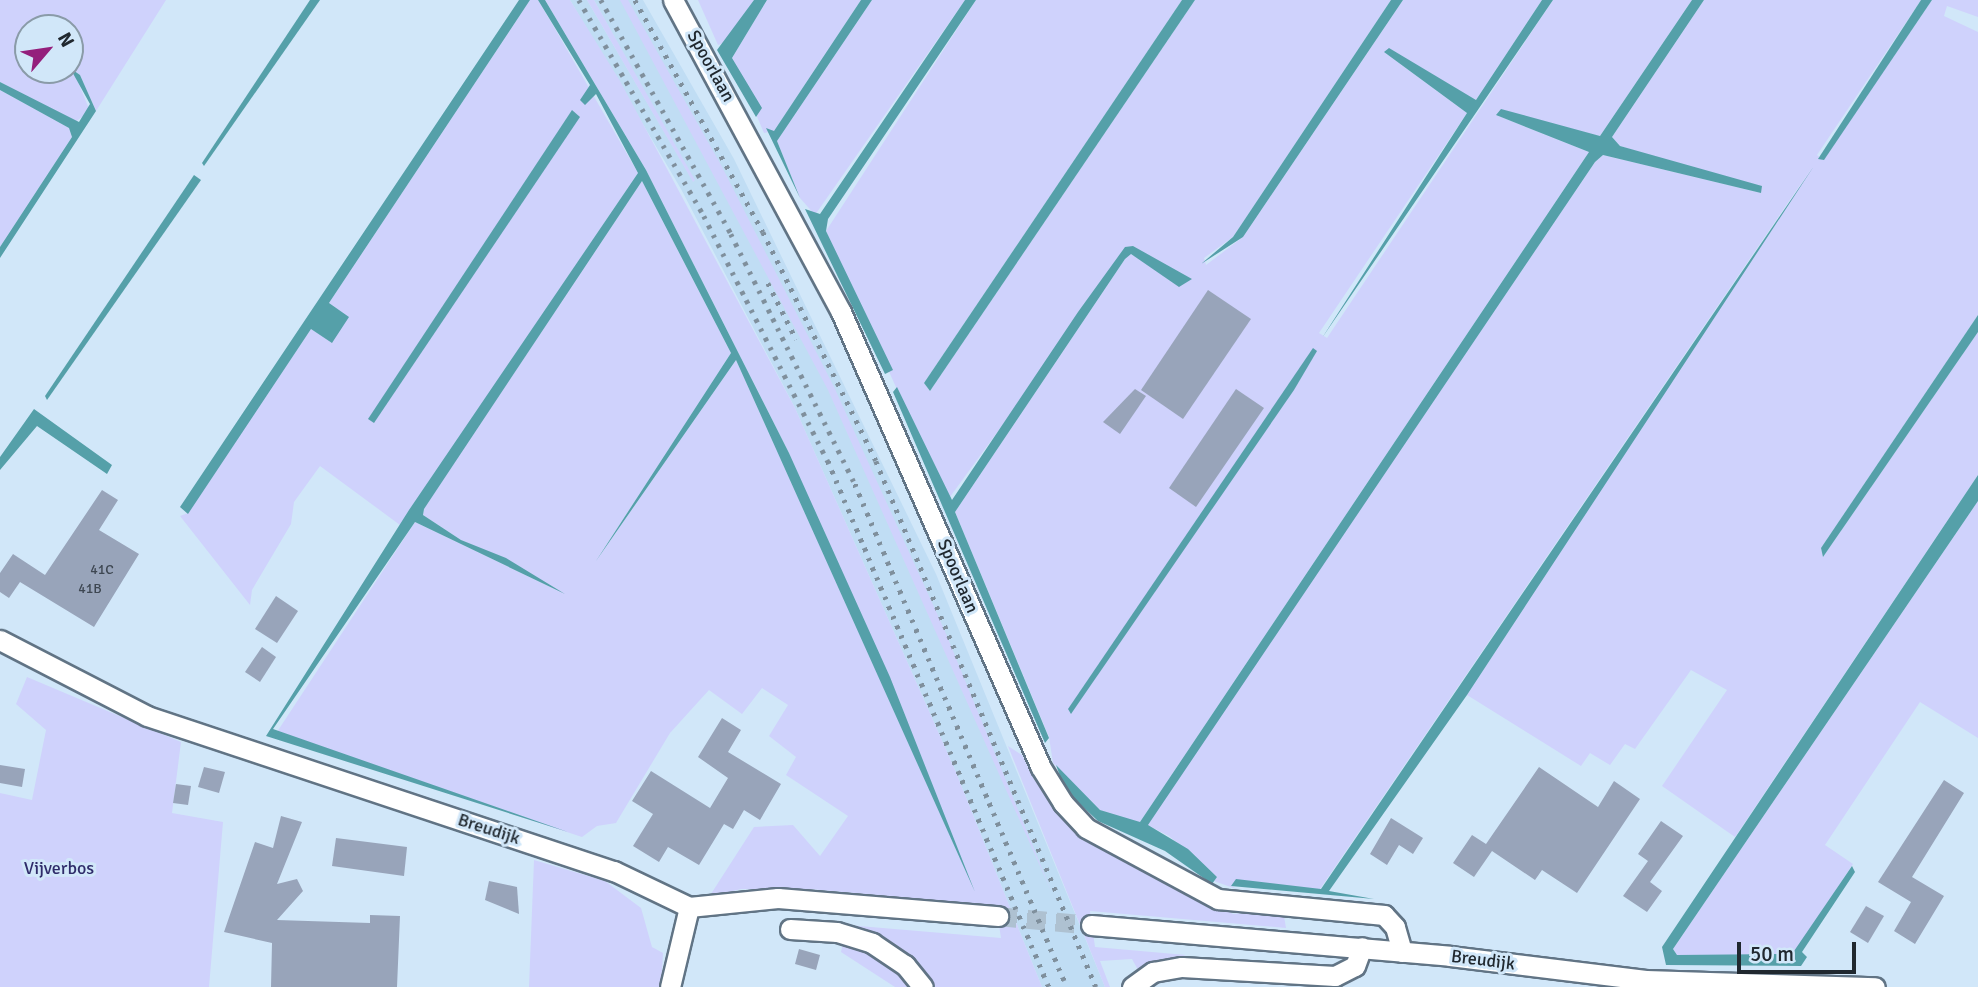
<!DOCTYPE html>
<style>
body{margin:0}
#map{position:relative;width:1978px;height:987px;overflow:hidden;background:#d1e7f9;font-family:Signika,sans-serif}
div>[style]{position:absolute}
.built>*{inset:0;background:#c0ddf4}
.green>*{inset:0;background:#cfd2fc}
.water>*{inset:0;background:#55a0a9}
.building>*{inset:0;background:#98a4ba}
.minor-tunnel>*{height:19px;margin-top:-9.5px;transform-origin:0;background:repeating-linear-gradient(90deg,#aec1d1 0 19px,transparent 0 29px)}
.roads{filter:drop-shadow(2px 0 #617485) drop-shadow(-2px 0 #617485) drop-shadow(0 2px #617485) drop-shadow(0 -2px #617485)}
.minor>*{height:19px;margin:-9.5px;padding:0 9.5px;transform-origin:9.5px;border-radius:9.5px;background:#fff}
.rail>*{height:4.5px;margin-top:-2.25px;transform-origin:0;background:repeating-linear-gradient(90deg,#7f8f9c 0 3.5px,transparent 0 10.5px)}
span{translate:-50% -50%;white-space:nowrap;text-align:center;line-height:1.15;-webkit-text-stroke:6px #d1e7f9;paint-order:stroke}
.number-label{font-size:14px;color:#3e4752}
.number-label span{-webkit-text-stroke-width:0}
.street-label{font-size:18px;color:#20282f}
.park-label{font-size:18px;color:#2f2c6a}
.north{position:absolute;left:14px;top:14px;width:70px;height:70px;box-sizing:border-box;background:#d1e7f9;border:2px solid #8a9ba8;border-radius:50%;rotate:61deg;font-size:19px;font-weight:700;line-height:28px;text-align:center;color:#20282f}
.north::after{content:'';display:block;margin:auto;width:24px;height:32px;background:#941f7c;clip-path:polygon(50% 0,100% 100%,50% 72%,0 100%)}
.scale{position:absolute;left:1737px;top:942px;width:119px;height:32px;box-sizing:border-box;border:4px solid #20282f;border-top:0;padding-left:9px;font-size:21px;line-height:24px;white-space:nowrap;color:#20282f;-webkit-text-stroke:5px #d1e7f9;paint-order:stroke}
</style>
<div id="map">
<div class="built">
<i style="clip-path:polygon(570px 0,587px 0,693px 181px,594px 0,643px 0,734px 159px,936px 574px,1105px 987px,1042px 987px,955px 770px,795px 408px,681px 189px)"></i>
</div>
<div class="green">
<i style="clip-path:polygon(evenodd,0 0,166px 0,96px 111px,80px 75px,73px 70px,90px 111px,74px 123px,0 82px,0 0,28px 28px,70px 28px,70px 70px,28px 70px,28px 28px)"></i>
<i style="clip-path:polygon(530px 0,538px 0,554px 27px,638px 173px,400px 525px,320px 466px,294px 502px,291px 524px,252px 590px,250px 605px,180px 516px,188px 513px,311px 329px,332px 342px,329px 303px)"></i>
<i style="clip-path:polygon(545px 0,570px 0,620px 81px,795px 408px,955px 770px,1042px 987px,935px 987px,916px 959px,847px 925px,1001px 938px,996px 906px,810px 889px,741px 889px,709px 897px,754px 827px,793px 825px,820px 856px,848px 816px,786px 775px,796px 757px,769px 736px,788px 705px,762px 688px,742px 714px,709px 690px,670px 733px,616px 823px,597px 826px,582px 837px,275px 735px,415px 522px,565px 594px,461px 540px,423px 515px,424px 508px,642px 181px,731px 353px,596px 561px,736px 360px,975px 891px,789px 453px,646px 170px)"></i>
<i style="clip-path:polygon(587px 0,594px 0,695px 180px,693px 182px)"></i>
<i style="clip-path:polygon(620px 0,628px 0,721px 165px,834px 387px,944px 629px,1052px 893px,828px 390px)"></i>
<i style="clip-path:polygon(698px 0,754px 0,726px 42px,718px 45px)"></i>
<i style="clip-path:polygon(767px 0,861px 0,774px 131px,764px 133px,732px 58px)"></i>
<i style="clip-path:polygon(872px 0,965px 0,815px 215px,800px 198px,777px 141px)"></i>
<i style="clip-path:polygon(976px 0,1182px 0,924px 383px,930px 391px,1195px 0,1391px 0,1233px 237px,1204px 258px,1206px 265px,1243px 237px,1403px 0,1542px 0,1476px 100px,1384px 52px,1467px 113px,1319px 333px,1327px 338px,1553px 0,1692px 0,1600px 136px,1496px 115px,1589px 152px,1140px 822px,1132px 825px,1100px 810px,1053px 763px,1049px 737px,955px 512px,1125px 259px,1130px 254px,1180px 276px,1133px 246px,947px 501px,826px 231px)"></i>
<i style="clip-path:polygon(1704px 0,1921px 0,1817px 155px,1823px 160px,1932px 0,1978px 0,1978px 17px,1947px 6px,1944px 16px,1978px 32px,1978px 315px,1821px 548px,1823px 557px,1978px 332px,1978px 475px,1735px 837px,1662px 786px,1727px 690px,1691px 670px,1635px 749px,1625px 744px,1610px 765px,1590px 753px,1581px 766px,1467px 695px,1813px 166px,1320px 889px,1231px 886px,1239px 890px,1214px 881px,1217px 877px,1169px 836px,1147px 825px,1595px 162px,1603px 155px,1761px 193px,1620px 146px,1612px 137px)"></i>
<i style="clip-path:polygon(0 90px,69px 128px,72px 137px,0 247px)"></i>
<i style="clip-path:polygon(1978px 501px,1978px 738px,1920px 702px,1825px 845px,1853px 864px,1793px 955px,1677px 955px,1673px 949px)"></i>
<i style="clip-path:polygon(27px 677px,181px 742px,172px 813px,223px 822px,209px 987px,0 987px,0 793px,32px 800px,46px 730px,16px 704px)"></i>
<i style="clip-path:polygon(1008px 746px,1022px 755px,1035px 781px,1041px 778px,1076px 826px,1233px 914px,1283px 910px,1286px 928px,1090px 911px,1095px 947px,1186px 955px,1138px 970px,1132px 959px,1100px 961px,1110px 987px,1105px 987px)"></i>
<i style="clip-path:polygon(534px 860px,605px 881px,641px 908px,652px 947px,663px 953px,661px 987px,529px 987px)"></i>
<i style="clip-path:polygon(843px 943px,883px 959px,909px 987px,895px 987px,841px 952px)"></i>
</div>
<div class="water">
<i style="clip-path:polygon(310px 0,320px 0,204px 166px,202px 163px)"></i>
<i style="clip-path:polygon(519px 0,530px 0,329px 303px,349px 317px,332px 343px,311px 329px,188px 514px,180px 507px)"></i>
<i style="clip-path:polygon(538px 0,545px 0,646px 170px,789px 453px,890px 677px,975px 892px,736px 360px,596px 561px,731px 353px,642px 181px,424px 509px,423px 515px,461px 540px,506px 558px,565px 594px,415px 522px,273px 729px,568px 832px,266px 736px,409px 510px,638px 173px,596px 94px,585px 105px,580px 100px,590px 85px)"></i>
<i style="clip-path:polygon(754px 0,767px 0,732px 58px,762px 108px,756px 117px,717px 50px)"></i>
<i style="clip-path:polygon(861px 0,872px 0,777px 141px,800px 198px,766px 128px,774px 131px)"></i>
<i style="clip-path:polygon(965px 0,976px 0,828px 219px,826px 231px,893px 370px,885px 374px,805px 209px,820px 214px)"></i>
<i style="clip-path:polygon(1182px 0,1195px 0,930px 391px,924px 383px)"></i>
<i style="clip-path:polygon(1391px 0,1403px 0,1243px 237px,1201px 264px,1233px 237px)"></i>
<i style="clip-path:polygon(1542px 0,1553px 0,1322px 338px,1467px 113px,1384px 52px,1389px 48px,1476px 100px)"></i>
<i style="clip-path:polygon(1692px 0,1704px 0,1612px 137px,1620px 146px,1762px 186px,1761px 193px,1603px 155px,1595px 162px,1148px 825px,1188px 849px,1217px 877px,1212px 884px,1165px 851px,1098px 821px,1065px 790px,1056px 765px,1100px 810px,1140px 822px,1589px 152px,1496px 115px,1501px 109px,1600px 136px)"></i>
<i style="clip-path:polygon(1921px 0,1932px 0,1824px 160px,1818px 159px)"></i>
<i style="clip-path:polygon(70px 68px,80px 75px,96px 111px,0 258px,0 247px,72px 137px,69px 128px,0 90px,0 82px,79px 122px,90px 104px)"></i>
<i style="clip-path:polygon(572px 110px,580px 117px,374px 423px,368px 419px)"></i>
<i style="clip-path:polygon(1814px 166px,1467px 695px,1329px 891px,1374px 899px,1231px 886px,1236px 879px,1321px 889px)"></i>
<i style="clip-path:polygon(194px 175px,201px 180px,47px 400px,45px 396px)"></i>
<i style="clip-path:polygon(1133px 246px,1192px 279px,1179px 287px,1131px 254px,1125px 259px,955px 512px,1049px 738px,1045px 743px,893px 392px,897px 387px,952px 500px,1078px 312px,1125px 247px)"></i>
<i style="clip-path:polygon(1978px 315px,1978px 332px,1823px 557px,1821px 548px)"></i>
<i style="clip-path:polygon(1313px 348px,1317px 351px,1294px 390px,1071px 714px,1068px 709px)"></i>
<i style="clip-path:polygon(34px 409px,112px 465px,107px 474px,37px 426px,0 470px,0 457px)"></i>
<i style="clip-path:polygon(1978px 475px,1978px 501px,1673px 949px,1677px 955px,1792px 954px,1852px 866px,1855px 872px,1802px 952px,1807px 957px,1801px 966px,1666px 965px,1662px 947px)"></i>
</div>
<div class="building">
<i style="clip-path:polygon(1208px 290px,1251px 319px,1183px 419px,1141px 390px)"></i>
<i style="clip-path:polygon(1135px 389px,1146px 396px,1120px 434px,1103px 422px)"></i>
<i style="clip-path:polygon(1236px 389px,1264px 408px,1196px 507px,1169px 488px)"></i>
<i style="clip-path:polygon(102px 490px,118px 500px,99px 530px,139px 554px,94px 627px,20px 582px,9px 598px,0 592px,0 573px,13px 554px,45px 575px)"></i>
<i style="clip-path:polygon(276px 596px,298px 611px,277px 643px,255px 629px)"></i>
<i style="clip-path:polygon(262px 647px,276px 657px,260px 682px,245px 672px)"></i>
<i style="clip-path:polygon(722px 718px,741px 730px,728px 752px,781px 784px,760px 820px,744px 810px,733px 829px,724px 824px,699px 865px,668px 847px,659px 862px,633px 846px,653px 814px,632px 801px,651px 771px,710px 808px,728px 778px,698px 757px)"></i>
<i style="clip-path:polygon(0 765px,25px 769px,22px 787px,0 783px)"></i>
<i style="clip-path:polygon(204px 767px,225px 772px,219px 793px,198px 787px)"></i>
<i style="clip-path:polygon(1539px 767px,1598px 807px,1614px 781px,1640px 799px,1577px 893px,1542px 870px,1535px 880px,1492px 851px,1474px 877px,1453px 863px,1472px 835px,1486px 844px)"></i>
<i style="clip-path:polygon(1944px 780px,1964px 793px,1912px 877px,1944px 896px,1915px 944px,1894px 931px,1911px 902px,1878px 882px)"></i>
<i style="clip-path:polygon(176px 784px,191px 786px,188px 805px,173px 803px)"></i>
<i style="clip-path:polygon(281px 816px,302px 822px,277px 884px,297px 879px,303px 891px,277px 920px,370px 923px,370px 915px,400px 916px,397px 987px,271px 987px,272px 943px,224px 932px,255px 842px,273px 848px)"></i>
<i style="clip-path:polygon(1391px 818px,1423px 838px,1413px 854px,1399px 845px,1387px 865px,1370px 854px)"></i>
<i style="clip-path:polygon(1661px 821px,1683px 836px,1650px 882px,1662px 891px,1647px 912px,1623px 896px,1648px 861px,1638px 854px)"></i>
<i style="clip-path:polygon(336px 838px,407px 847px,404px 876px,332px 866px)"></i>
<i style="clip-path:polygon(489px 881px,517px 887px,519px 914px,485px 900px)"></i>
<i style="clip-path:polygon(1866px 906px,1884px 916px,1868px 943px,1850px 932px)"></i>
<i style="clip-path:polygon(799px 949px,820px 955px,816px 970px,795px 964px)"></i>
</div>
<div class="minor-tunnel">
<i style="left:998px;top:916px;width:93px;rotate:5.5deg"></i>
</div>
<div class="roads">
<div class="minor">
<i style="left:673px;top:0;width:354px;rotate:61.7deg"></i>
<i style="left:841px;top:312px;width:496px;rotate:66.3deg"></i>
<i style="left:1040px;top:766px;width:44px;rotate:58.1deg"></i>
<i style="left:1063px;top:803px;width:34px;rotate:47deg"></i>
<i style="left:1086px;top:828px;width:150px;rotate:28.3deg"></i>
<i style="left:1218px;top:899px;width:167px;rotate:5.5deg"></i>
<i style="left:1384px;top:915px;width:16px;rotate:47deg"></i>
<i style="left:1395px;top:927px;width:26px;rotate:74deg"></i>
<i style="left:0;top:640px;width:165px;rotate:27.3deg"></i>
<i style="left:147px;top:716px;width:492px;rotate:18.4deg"></i>
<i style="left:614px;top:871px;width:83px;rotate:25.6deg"></i>
<i style="left:689px;top:907px;width:89px;rotate:-5.8deg"></i>
<i style="left:778px;top:898px;width:221px;rotate:4.7deg"></i>
<i style="left:1091px;top:925px;width:360px;rotate:4.9deg"></i>
<i style="left:1450px;top:956px;width:197px;rotate:7deg"></i>
<i style="left:1646px;top:980px;width:229px;rotate:1.8deg"></i>
<i style="left:790px;top:929px;width:47px;rotate:3.7deg"></i>
<i style="left:837px;top:932px;width:37px;rotate:17deg"></i>
<i style="left:872px;top:943px;width:40px;rotate:34deg"></i>
<i style="left:905px;top:965px;width:28px;rotate:51deg"></i>
<i style="left:670px;top:987px;width:82px;rotate:-76.6deg"></i>
<i style="left:1132px;top:987px;width:26px;rotate:-36deg"></i>
<i style="left:1153px;top:972px;width:29px;rotate:-10deg"></i>
<i style="left:1182px;top:967px;width:153px;rotate:3.4deg"></i>
<i style="left:1335px;top:976px;width:22px;rotate:-27deg"></i>
<i style="left:1355px;top:966px;width:20px;rotate:-70deg"></i>
</div>
</div>
<div class="rail">
<i style="left:579px;top:0;width:250px;rotate:59.9deg"></i>
<i style="left:704px;top:216px;width:275px;rotate:63.2deg"></i>
<i style="left:828px;top:461px;width:571px;rotate:67.21deg"></i>
<i style="left:601px;top:0;width:268px;rotate:60.9deg"></i>
<i style="left:731px;top:234px;width:279px;rotate:63.6deg"></i>
<i style="left:855px;top:484px;width:546px;rotate:67.15deg"></i>
<i style="left:635px;top:0;width:265px;rotate:61.1deg"></i>
<i style="left:763px;top:232px;width:255px;rotate:63.7deg"></i>
<i style="left:876px;top:461px;width:570px;rotate:67.3deg"></i>
<i style="left:768px;top:283px;width:63px;rotate:63.4deg"></i>
</div>
<div class="number-label">
<span style="left:102px;top:570px">41C</span>
<span style="left:90px;top:589px">41B</span>
</div>
<div class="street-label">
<span style="left:711px;top:66px;rotate:61deg">Spoorlaan</span>
<span style="left:958px;top:576px;rotate:67deg">Spoorlaan</span>
<span style="left:489px;top:829px;rotate:18deg">Breudijk</span>
<span style="left:1483px;top:960px;rotate:7deg">Breudijk</span>
</div>
<div class="park-label">
<span style="left:59px;top:868px">Vijverbos</span>
</div>
<div class="north">N</div>
<div class="scale">50 m</div>
</div>
